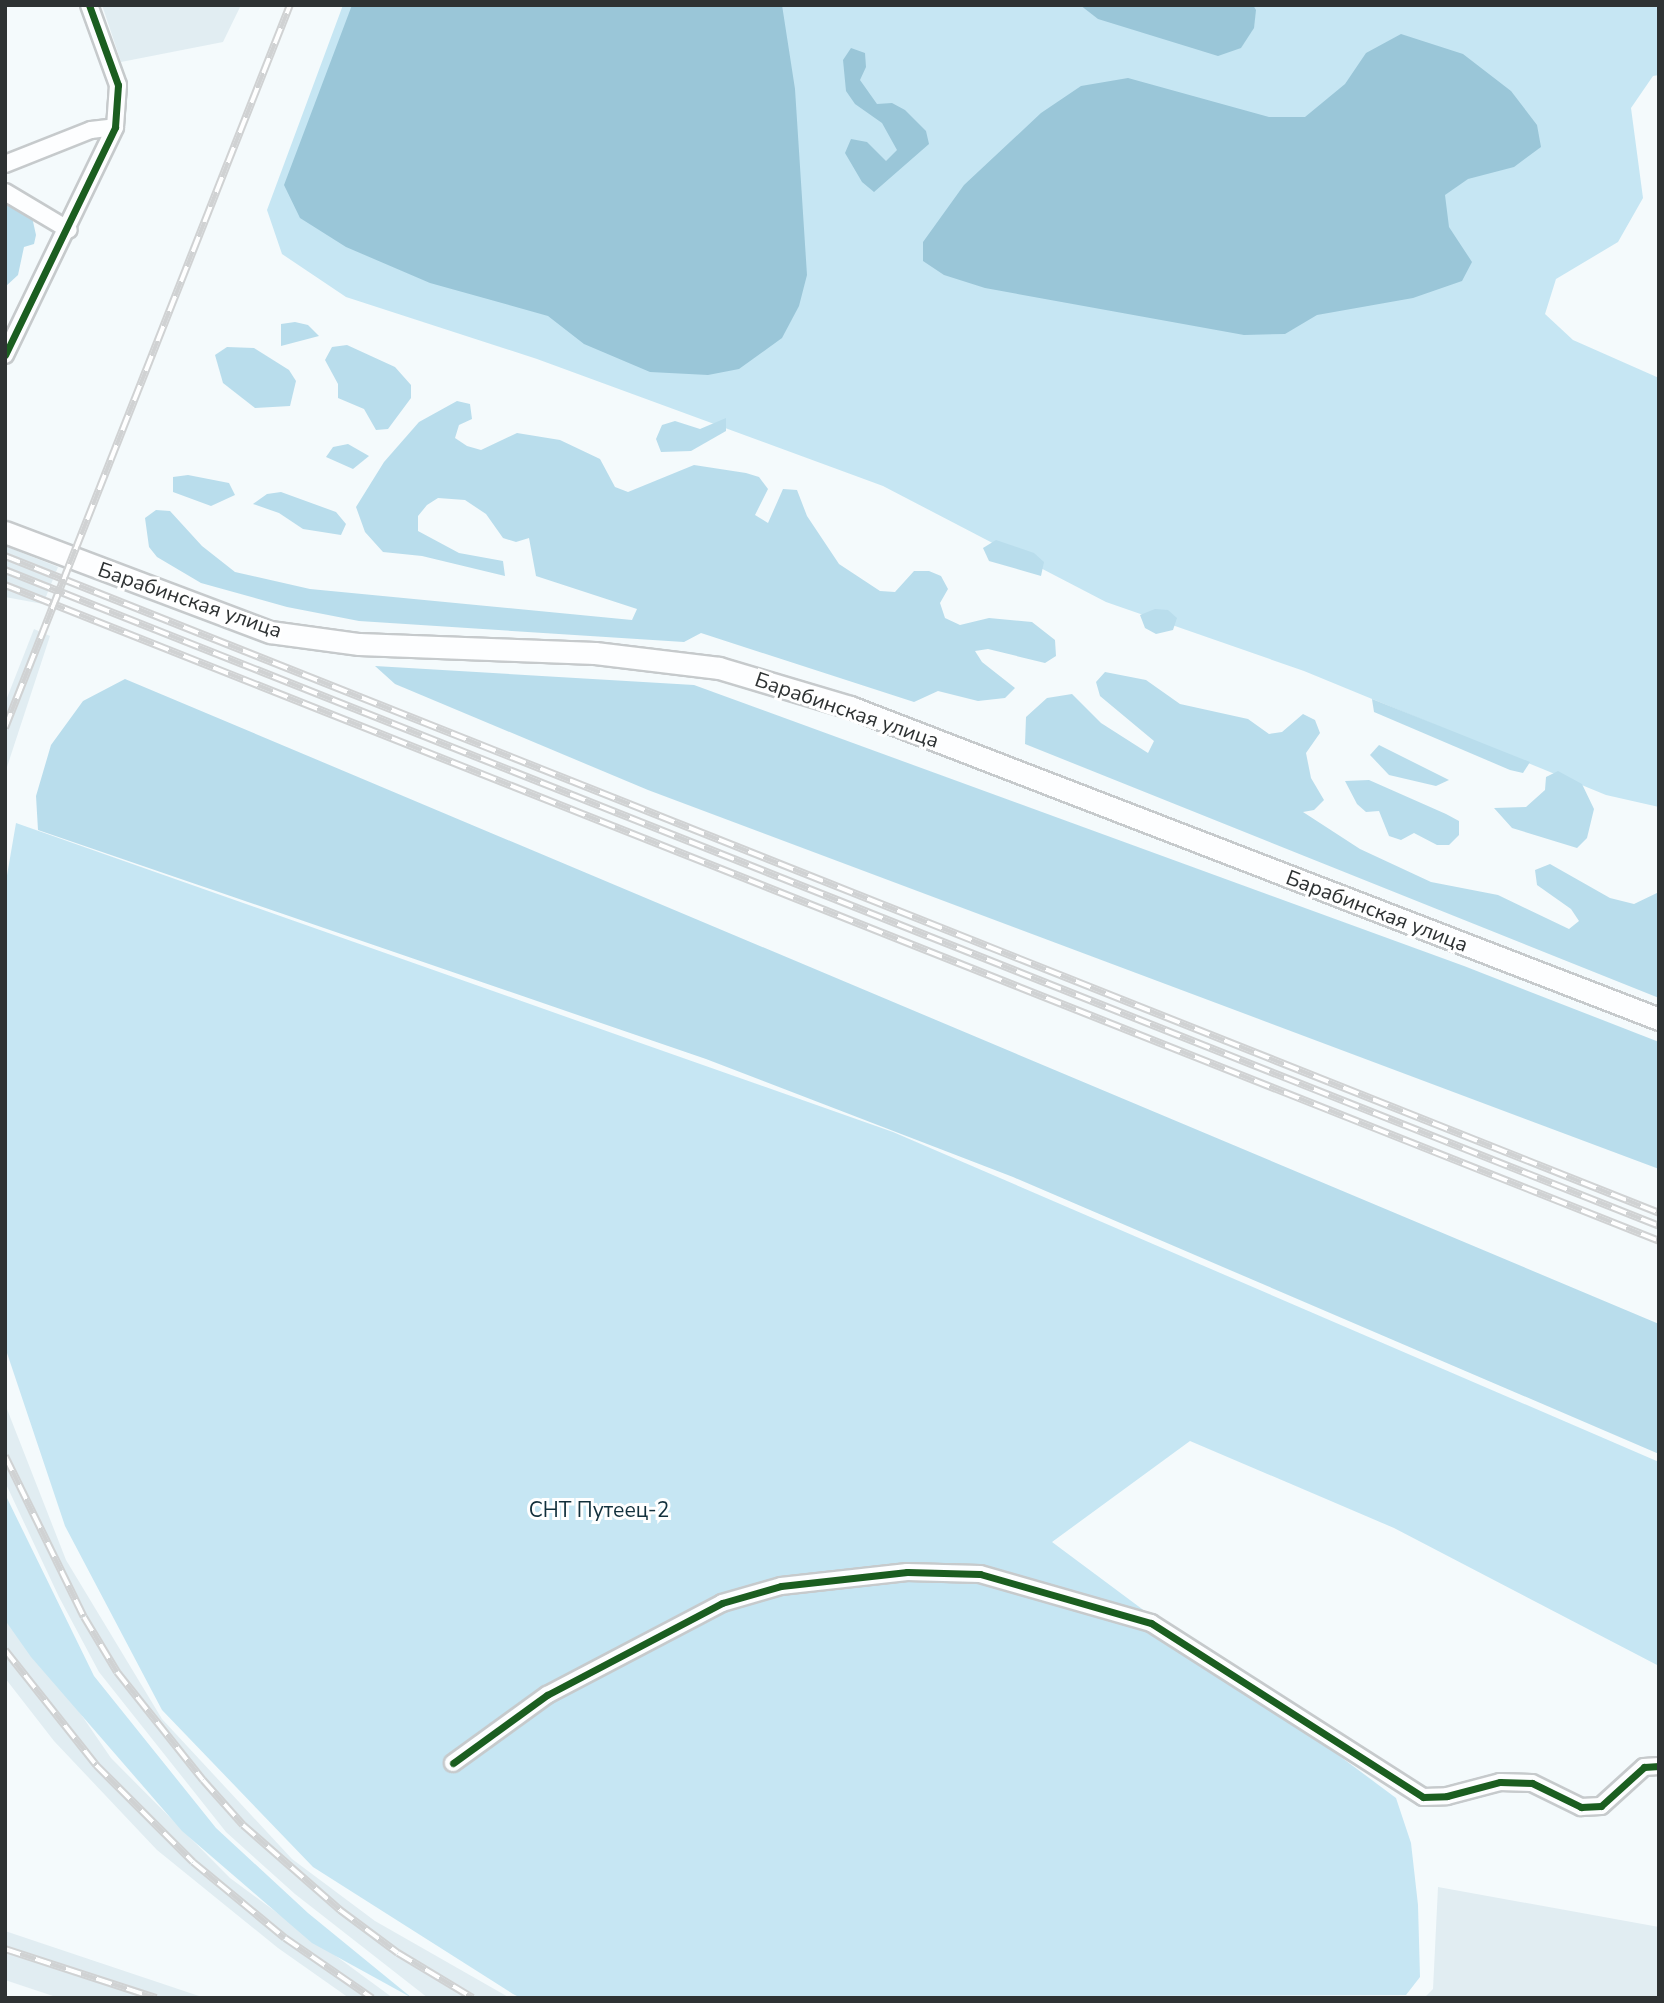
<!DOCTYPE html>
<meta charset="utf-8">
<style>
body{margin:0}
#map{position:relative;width:1664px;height:2003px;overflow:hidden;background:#f4fafc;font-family:"Nunito Sans",sans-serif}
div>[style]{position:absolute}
.built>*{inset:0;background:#e1edf2}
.green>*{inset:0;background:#c6e6f3}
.forest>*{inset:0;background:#b9ddec}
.water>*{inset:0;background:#9ac6d8}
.roads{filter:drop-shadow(2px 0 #c6cacc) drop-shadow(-2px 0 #c6cacc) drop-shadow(0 2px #c6cacc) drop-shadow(0 -2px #c6cacc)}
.street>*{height:16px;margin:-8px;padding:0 8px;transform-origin:8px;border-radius:8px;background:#fdfeff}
.secondary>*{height:21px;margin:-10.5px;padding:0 10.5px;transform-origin:10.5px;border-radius:10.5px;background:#fdfeff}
.rail>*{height:8px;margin-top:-4px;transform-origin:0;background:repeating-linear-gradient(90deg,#fff 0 16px,#d0d2d3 0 32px);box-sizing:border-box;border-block:2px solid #d0d2d3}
.cycleway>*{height:7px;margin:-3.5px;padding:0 3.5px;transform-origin:3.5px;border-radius:3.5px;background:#1b5e20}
span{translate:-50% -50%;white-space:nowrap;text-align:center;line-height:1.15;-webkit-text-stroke:6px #fff;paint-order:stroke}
.street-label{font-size:21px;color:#2e3233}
.park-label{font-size:21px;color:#12303c}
.frame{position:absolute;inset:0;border:7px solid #2e3233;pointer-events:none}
</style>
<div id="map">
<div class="built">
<i style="clip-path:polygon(102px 5px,241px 5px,223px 42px,121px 62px)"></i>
<i style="clip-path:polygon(5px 546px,58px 567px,43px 604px,5px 597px)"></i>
<i style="clip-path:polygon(34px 629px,50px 636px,5px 773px,5px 703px)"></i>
<i style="clip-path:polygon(5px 1404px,66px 1560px,162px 1719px,292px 1859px,375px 1921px,510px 1998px,428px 1998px,295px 1894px,226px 1832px,99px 1672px,59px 1597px,5px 1482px)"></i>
<i style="clip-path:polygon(5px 1604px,111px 1758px,230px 1878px,393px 1998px,349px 1998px,278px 1948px,157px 1850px,54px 1741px,5px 1678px)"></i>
<i style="clip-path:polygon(1438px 1887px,1659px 1927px,1659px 1998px,1424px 1998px,1433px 1989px)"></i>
<i style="clip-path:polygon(5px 1931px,205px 1998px,59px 1998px,5px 1980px)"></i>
</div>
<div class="green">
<i style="clip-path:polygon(343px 5px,1659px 5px,1659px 75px,1653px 76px,1631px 108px,1643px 198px,1618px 242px,1556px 279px,1545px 314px,1573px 340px,1659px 378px,1659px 807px,1606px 795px,1304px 671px,1106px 602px,883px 486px,537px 359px,346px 297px,282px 254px,267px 210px)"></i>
<i style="clip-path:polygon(16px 823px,893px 1132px,1659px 1462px,1659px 1666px,1394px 1528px,1190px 1441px,1052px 1542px,1396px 1798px,1411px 1843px,1418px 1905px,1420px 1977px,1406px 1995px,521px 1998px,513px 1994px,313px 1867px,162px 1710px,65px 1526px,5px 1347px,5px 887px)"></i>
<i style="clip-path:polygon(5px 1494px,94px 1676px,216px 1828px,308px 1913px,412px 1998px,312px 1943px,182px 1831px,31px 1657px,5px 1620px)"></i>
</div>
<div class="forest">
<i style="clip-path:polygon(5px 201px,32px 217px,36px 235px,34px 244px,24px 247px,18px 275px,5px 287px)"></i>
<i style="clip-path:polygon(295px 322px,308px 325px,319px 336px,281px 346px,281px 324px)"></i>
<i style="clip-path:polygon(347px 345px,395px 367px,411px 385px,411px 398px,388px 429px,376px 430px,364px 409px,338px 398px,338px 384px,325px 360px,332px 347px)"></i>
<i style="clip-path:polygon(227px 347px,254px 348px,289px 370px,296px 381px,290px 406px,255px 408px,223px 383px,215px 355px)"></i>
<i style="clip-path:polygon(457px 401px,470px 404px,472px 419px,459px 425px,455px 438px,467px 446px,481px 450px,517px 433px,560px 440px,600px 459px,615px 487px,628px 492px,694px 465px,746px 473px,759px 477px,768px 489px,755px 515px,768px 523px,783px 489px,797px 490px,807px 516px,839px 564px,880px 591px,895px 592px,914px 571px,929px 571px,941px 576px,948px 589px,940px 603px,945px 618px,960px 625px,989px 618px,1032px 622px,1055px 640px,1056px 656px,1045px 663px,988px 649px,975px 651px,982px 662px,1015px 688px,1005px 698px,978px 701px,938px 691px,914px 702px,701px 633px,684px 642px,359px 621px,287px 607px,201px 583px,157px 557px,149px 547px,145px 518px,156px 510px,170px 511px,202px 546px,235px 572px,310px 589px,632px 620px,637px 609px,536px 576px,529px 538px,516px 542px,503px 538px,486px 514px,465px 500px,438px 498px,427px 505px,418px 516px,418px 531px,459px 553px,503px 561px,505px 576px,422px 556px,383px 552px,365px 532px,356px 507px,384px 462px,419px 422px)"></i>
<i style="clip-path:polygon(726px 418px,726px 431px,691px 451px,661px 452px,656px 439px,662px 425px,675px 421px,700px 429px)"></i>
<i style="clip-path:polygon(348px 444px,369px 456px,353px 469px,326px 457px,333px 447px)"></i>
<i style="clip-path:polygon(188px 475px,229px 483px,235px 495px,211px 506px,173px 492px,173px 477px)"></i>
<i style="clip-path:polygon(281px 492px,336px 512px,346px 524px,341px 535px,303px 529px,279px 513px,253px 504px,267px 494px)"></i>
<i style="clip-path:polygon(996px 540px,1034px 553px,1044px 562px,1041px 576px,989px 561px,983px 548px)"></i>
<i style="clip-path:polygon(1155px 609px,1168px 610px,1177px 618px,1173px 630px,1156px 634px,1145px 628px,1140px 615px)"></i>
<i style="clip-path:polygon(375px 666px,694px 685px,1464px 966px,1659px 1042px,1659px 1169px,648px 790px,395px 684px)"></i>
<i style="clip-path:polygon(1105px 672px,1146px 680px,1180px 704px,1248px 719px,1269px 734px,1282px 732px,1303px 714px,1315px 720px,1320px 733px,1306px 753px,1311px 778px,1324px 800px,1314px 810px,1303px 812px,1360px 849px,1431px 882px,1498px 895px,1569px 929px,1579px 921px,1571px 909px,1537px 885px,1535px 870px,1550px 864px,1610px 898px,1634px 904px,1659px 892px,1659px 998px,1025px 744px,1026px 717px,1047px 698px,1072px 694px,1101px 723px,1148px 753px,1154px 741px,1100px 696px,1096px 682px)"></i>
<i style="clip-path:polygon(125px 679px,1659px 1324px,1659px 1454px,1013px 1177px,706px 1059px,38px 830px,36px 796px,51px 745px,83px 701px)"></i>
<i style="clip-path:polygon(1372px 699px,1530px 762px,1523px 773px,1510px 770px,1374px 712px)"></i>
<i style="clip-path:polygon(1379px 745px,1449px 780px,1436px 786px,1389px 775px,1370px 755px)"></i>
<i style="clip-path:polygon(1558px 771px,1582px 784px,1594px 809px,1587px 838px,1577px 848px,1512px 828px,1494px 808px,1526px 807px,1545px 790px,1546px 777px)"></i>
<i style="clip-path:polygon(1369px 780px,1446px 814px,1459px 821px,1459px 835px,1449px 845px,1437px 845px,1414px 833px,1401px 840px,1389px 836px,1379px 811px,1366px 812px,1357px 804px,1345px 781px)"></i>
</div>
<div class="water">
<i style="clip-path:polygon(352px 5px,782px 5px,795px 89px,807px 275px,799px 306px,782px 338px,739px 369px,708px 375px,650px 372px,584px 344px,548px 316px,430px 283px,346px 247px,300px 218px,284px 185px)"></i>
<i style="clip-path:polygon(1080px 5px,1253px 5px,1256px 10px,1254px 28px,1241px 48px,1218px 56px,1098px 19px)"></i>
<i style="clip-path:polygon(1401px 34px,1463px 54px,1511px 91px,1537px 125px,1541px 147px,1514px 167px,1468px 179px,1445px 195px,1449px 227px,1472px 262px,1462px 281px,1413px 298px,1317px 315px,1285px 334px,1244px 335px,985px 288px,944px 275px,923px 261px,923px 242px,964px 185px,1041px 113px,1081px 86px,1128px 78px,1269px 117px,1305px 117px,1345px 84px,1366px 53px)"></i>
<i style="clip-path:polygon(851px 48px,865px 53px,866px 67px,860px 80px,877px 104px,892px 103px,905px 110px,926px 131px,929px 144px,874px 192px,862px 182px,845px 153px,851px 139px,867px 142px,886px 161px,897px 150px,882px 123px,855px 104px,846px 91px,843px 60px)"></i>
</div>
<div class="roads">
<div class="street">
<i style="left:5px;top:164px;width:92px;rotate:-21.6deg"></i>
<i style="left:91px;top:130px;width:24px;rotate:-7deg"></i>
<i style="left:5px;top:192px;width:74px;rotate:30.7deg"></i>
<i style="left:5px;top:355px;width:253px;rotate:-64.2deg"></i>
<i style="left:115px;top:127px;width:42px;rotate:-85.9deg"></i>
<i style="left:118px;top:85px;width:85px;rotate:-109.9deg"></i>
<i style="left:453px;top:1763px;width:116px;rotate:-35.9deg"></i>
<i style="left:547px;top:1695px;width:198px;rotate:-27.7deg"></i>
<i style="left:722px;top:1603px;width:61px;rotate:-16.1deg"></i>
<i style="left:781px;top:1586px;width:127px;rotate:-6.3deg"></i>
<i style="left:907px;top:1572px;width:73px;rotate:1.6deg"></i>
<i style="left:980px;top:1574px;width:178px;rotate:16deg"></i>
<i style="left:1151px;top:1623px;width:323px;rotate:32.6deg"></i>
<i style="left:1423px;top:1797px;width:24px;rotate:-2deg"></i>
<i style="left:1447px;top:1796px;width:55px;rotate:-14.8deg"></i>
<i style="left:1500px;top:1782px;width:32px;rotate:2deg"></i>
<i style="left:1532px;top:1783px;width:55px;rotate:26.1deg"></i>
<i style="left:1581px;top:1807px;width:20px;rotate:-3deg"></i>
<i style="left:1601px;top:1806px;width:58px;rotate:-42.2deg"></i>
<i style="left:1644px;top:1767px;width:15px;rotate:-4deg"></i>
</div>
<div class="secondary">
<i style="left:5px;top:532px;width:283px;rotate:20.7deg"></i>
<i style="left:270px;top:632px;width:90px;rotate:7.7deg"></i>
<i style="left:359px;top:644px;width:236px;rotate:2.2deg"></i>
<i style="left:595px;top:653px;width:125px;rotate:6.9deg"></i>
<i style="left:719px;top:668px;width:137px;rotate:16.6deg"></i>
<i style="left:850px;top:707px;width:867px;rotate:21.09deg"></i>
</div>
</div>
<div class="rail">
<i style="left:5px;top:556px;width:1780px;rotate:21.66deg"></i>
<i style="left:5px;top:570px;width:1779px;rotate:21.63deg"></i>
<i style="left:5px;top:585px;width:1779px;rotate:21.63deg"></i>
<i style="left:5px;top:728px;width:777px;rotate:-68.49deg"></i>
<i style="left:5px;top:1456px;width:179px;rotate:63.9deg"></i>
<i style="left:84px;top:1617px;width:64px;rotate:59deg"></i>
<i style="left:117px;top:1672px;width:138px;rotate:51.5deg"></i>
<i style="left:203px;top:1780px;width:60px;rotate:48.4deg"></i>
<i style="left:243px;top:1825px;width:129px;rotate:41.2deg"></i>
<i style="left:340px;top:1910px;width:72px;rotate:36.6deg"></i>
<i style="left:398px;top:1953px;width:87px;rotate:31deg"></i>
<i style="left:5px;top:1650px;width:147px;rotate:51.6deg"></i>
<i style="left:96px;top:1765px;width:137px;rotate:45deg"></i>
<i style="left:193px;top:1862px;width:119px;rotate:39.6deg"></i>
<i style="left:285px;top:1938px;width:106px;rotate:34.6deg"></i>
<i style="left:5px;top:1949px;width:159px;rotate:18deg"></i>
</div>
<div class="cycleway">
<i style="left:5px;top:355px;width:253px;rotate:-64.2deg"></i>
<i style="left:115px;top:127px;width:42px;rotate:-85.9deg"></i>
<i style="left:118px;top:85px;width:85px;rotate:-109.9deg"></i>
<i style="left:453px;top:1763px;width:116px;rotate:-35.9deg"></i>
<i style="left:547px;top:1695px;width:198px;rotate:-27.7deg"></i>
<i style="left:722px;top:1603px;width:61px;rotate:-16.1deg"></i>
<i style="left:781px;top:1586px;width:127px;rotate:-6.3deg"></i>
<i style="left:907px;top:1572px;width:73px;rotate:1.6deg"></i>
<i style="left:980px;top:1574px;width:178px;rotate:16deg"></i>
<i style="left:1151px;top:1623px;width:323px;rotate:32.6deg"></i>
<i style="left:1423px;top:1797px;width:24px;rotate:-2deg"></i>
<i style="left:1447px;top:1796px;width:55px;rotate:-14.8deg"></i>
<i style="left:1500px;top:1782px;width:32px;rotate:2deg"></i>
<i style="left:1532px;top:1783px;width:55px;rotate:26.1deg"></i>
<i style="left:1581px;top:1807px;width:20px;rotate:-3deg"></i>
<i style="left:1601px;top:1806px;width:58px;rotate:-42.2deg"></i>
<i style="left:1644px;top:1767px;width:15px;rotate:-4deg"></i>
</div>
<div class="street-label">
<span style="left:190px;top:600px;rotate:19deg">Барабинская улица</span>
<span style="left:847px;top:710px;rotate:19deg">Барабинская улица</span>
<span style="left:1377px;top:911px;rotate:21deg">Барабинская улица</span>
</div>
<div class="park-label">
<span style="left:599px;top:1510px">СНТ Путеец-2</span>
</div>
<div class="frame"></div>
</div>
